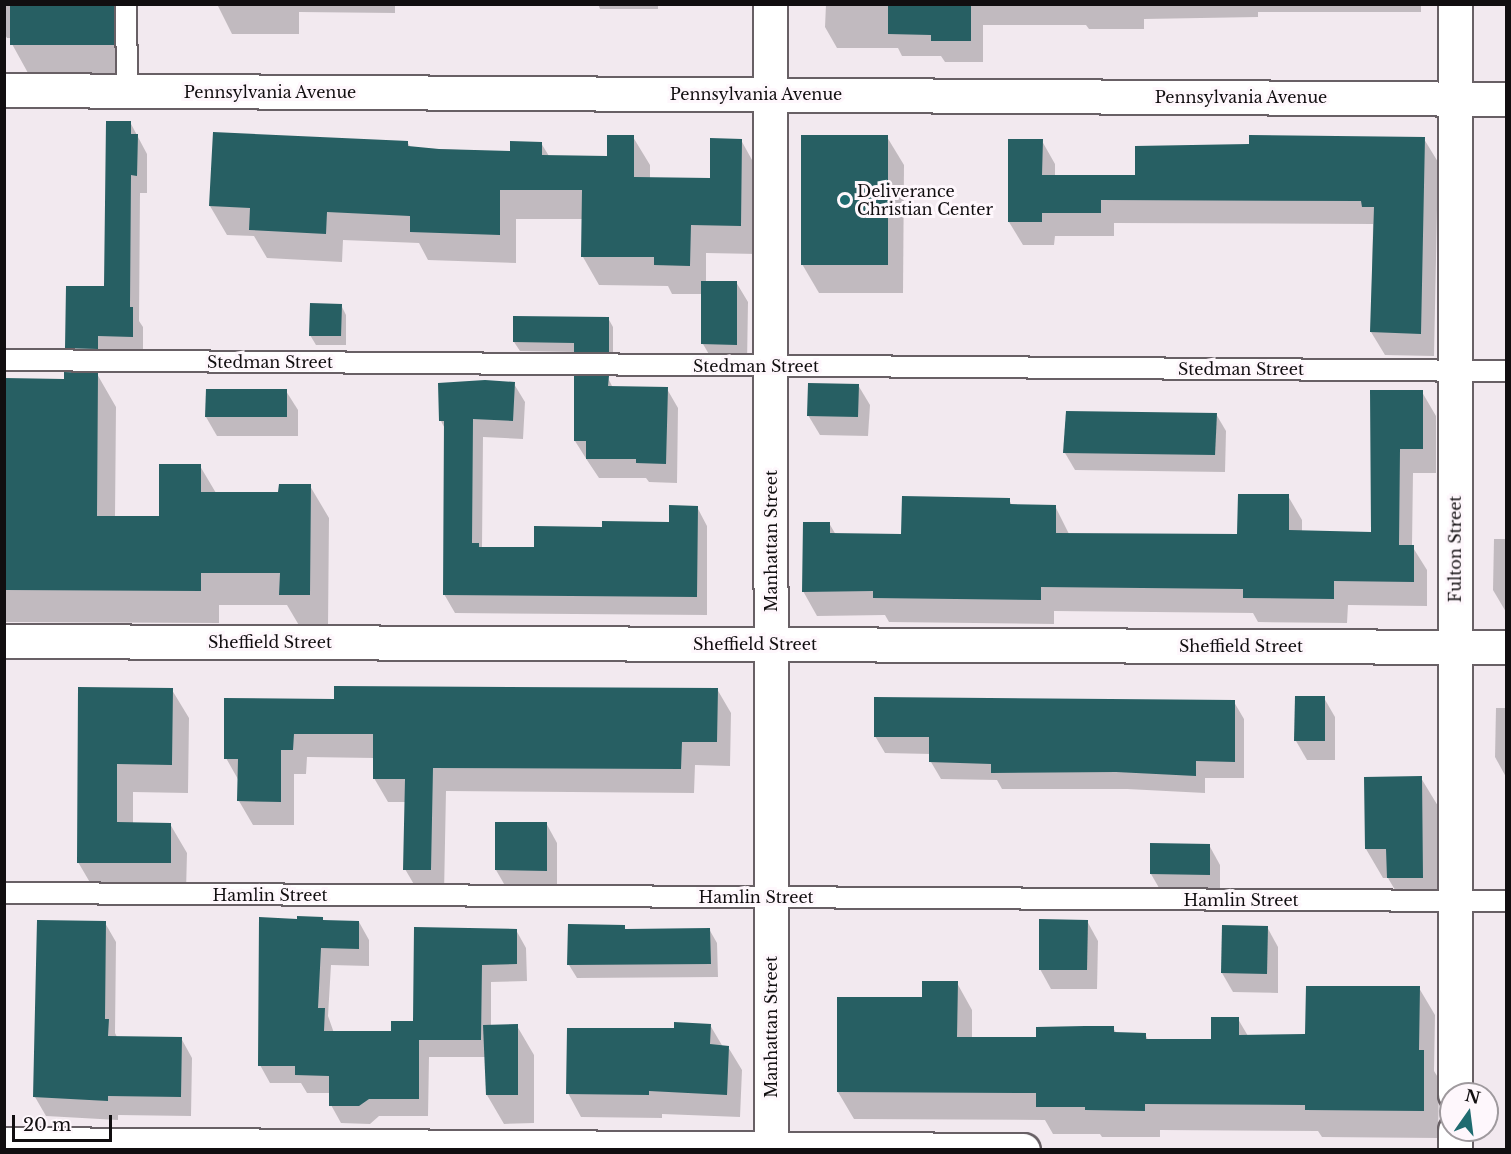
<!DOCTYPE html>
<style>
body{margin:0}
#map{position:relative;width:1511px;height:1154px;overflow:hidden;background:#f2e9ef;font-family:"Libre Baskerville",serif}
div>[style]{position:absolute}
.shadow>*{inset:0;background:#0003}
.building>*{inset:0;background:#275f63}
.roads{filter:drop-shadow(2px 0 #686065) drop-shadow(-2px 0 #686065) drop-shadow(0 2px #686065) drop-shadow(0 -2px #686065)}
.lane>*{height:20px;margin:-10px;padding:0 10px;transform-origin:10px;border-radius:10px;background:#fff}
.street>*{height:33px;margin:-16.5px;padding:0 16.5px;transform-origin:16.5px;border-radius:16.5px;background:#fff}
.secondary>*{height:33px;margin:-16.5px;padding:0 16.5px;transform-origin:16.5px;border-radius:16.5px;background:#fff}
.dots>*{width:16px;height:16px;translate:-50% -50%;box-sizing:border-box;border:3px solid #fef7fc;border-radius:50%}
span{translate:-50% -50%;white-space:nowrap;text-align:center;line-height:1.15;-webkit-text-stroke:6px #fef7fc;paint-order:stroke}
.street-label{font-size:16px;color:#110e10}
.poi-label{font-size:16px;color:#110e10}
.left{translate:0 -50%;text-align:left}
.frame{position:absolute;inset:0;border:6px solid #110e10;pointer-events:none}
.north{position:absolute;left:1439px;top:1082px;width:60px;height:60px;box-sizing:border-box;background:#fef7fc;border:2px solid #9f9a9e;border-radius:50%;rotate:14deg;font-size:16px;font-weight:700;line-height:24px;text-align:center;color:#110e10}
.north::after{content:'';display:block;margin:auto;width:21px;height:27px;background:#1f6b70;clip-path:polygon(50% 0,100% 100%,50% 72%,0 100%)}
.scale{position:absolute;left:12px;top:1115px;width:100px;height:27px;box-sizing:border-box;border:3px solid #110e10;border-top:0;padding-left:8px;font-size:18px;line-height:21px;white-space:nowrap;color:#110e10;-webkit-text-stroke:4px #fef7fc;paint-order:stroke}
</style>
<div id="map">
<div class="shadow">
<i style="clip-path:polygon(4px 4px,121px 4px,130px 73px,28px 73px,12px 44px,12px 38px,7px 38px,4px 33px)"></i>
<i style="clip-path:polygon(217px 4px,395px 4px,395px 13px,299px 12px,299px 34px,232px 34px)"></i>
<i style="clip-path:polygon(598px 4px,658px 4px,658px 9px,600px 9px)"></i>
<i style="clip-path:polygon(826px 4px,1421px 4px,1421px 12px,1258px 12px,1258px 17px,1144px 19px,1144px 29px,1089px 29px,1086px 25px,983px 25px,983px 62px,945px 62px,941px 56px,902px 56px,898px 48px,837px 48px,825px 27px)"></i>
<i style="clip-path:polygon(130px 122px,147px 154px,147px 193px,140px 193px,139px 321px,143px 327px,143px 355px,77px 366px,66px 348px,67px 287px,106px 288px)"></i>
<i style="clip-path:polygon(633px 137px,650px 165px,650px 179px,711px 180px,741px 140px,757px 169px,757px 254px,706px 253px,706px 283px,736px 282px,748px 302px,747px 364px,714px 363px,703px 344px,702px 294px,672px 294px,668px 286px,599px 285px,583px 257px,583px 219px,516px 219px,516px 263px,428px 260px,419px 243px,343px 240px,342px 262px,267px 258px,254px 236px,227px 235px,210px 206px,407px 142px,411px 148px,511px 152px,541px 143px,549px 156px,609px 158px)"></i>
<i style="clip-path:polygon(887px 137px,904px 165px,903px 293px,819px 293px,802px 264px)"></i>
<i style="clip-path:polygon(1424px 139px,1438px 162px,1434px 356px,1385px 355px,1371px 332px,1373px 224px,1114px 223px,1114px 236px,1055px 236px,1054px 245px,1023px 245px,1009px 222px,1042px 141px,1055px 164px,1055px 177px,1137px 176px,1250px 146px)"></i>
<i style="clip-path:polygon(341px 305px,346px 315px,346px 345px,316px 345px,310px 335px)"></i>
<i style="clip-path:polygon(608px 318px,613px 327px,613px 361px,581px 361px,576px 352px,520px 351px,514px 342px)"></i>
<i style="clip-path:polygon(97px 374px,116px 407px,115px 517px,160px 517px,200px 466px,216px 493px,280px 494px,310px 486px,329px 518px,328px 627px,300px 627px,287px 605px,219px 605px,219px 623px,4px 622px,4px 380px,66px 380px)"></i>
<i style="clip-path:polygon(608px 378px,613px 388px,667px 389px,678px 408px,677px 483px,649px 482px,646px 478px,599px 478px,587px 460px,575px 441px)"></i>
<i style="clip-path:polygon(514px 384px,525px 402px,523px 439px,483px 437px,482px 549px,535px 548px,604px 529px,670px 523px,697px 507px,707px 526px,707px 615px,455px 613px,444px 594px,445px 429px,441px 421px)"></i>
<i style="clip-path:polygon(858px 385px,870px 405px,868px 436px,820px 435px,808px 415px)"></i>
<i style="clip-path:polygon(286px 391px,298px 410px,298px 436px,217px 436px,206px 417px)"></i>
<i style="clip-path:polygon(1372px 391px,1422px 392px,1436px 416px,1436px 473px,1413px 473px,1412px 546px,1427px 570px,1427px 606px,1348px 605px,1347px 623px,1258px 622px,1253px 613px,1054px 611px,1054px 624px,889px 622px,885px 615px,817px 616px,803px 591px,829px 523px,836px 535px,903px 536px,1009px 500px,1012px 505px,1055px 506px,1069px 534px,1239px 536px,1288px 496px,1302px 520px,1302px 532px,1372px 533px)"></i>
<i style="clip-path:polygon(1216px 414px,1226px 431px,1225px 472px,1075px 470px,1065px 453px)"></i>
<i style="clip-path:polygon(1494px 539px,1506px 539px,1506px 612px,1493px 590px)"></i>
<i style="clip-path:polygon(80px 689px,172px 690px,189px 718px,188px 793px,133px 792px,133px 824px,170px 824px,187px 853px,186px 892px,95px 891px,78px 862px)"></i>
<i style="clip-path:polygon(717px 689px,731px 713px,730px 766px,695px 765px,694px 793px,446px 791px,444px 894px,419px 893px,405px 869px,406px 802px,388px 802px,374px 778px,374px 758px,307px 757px,306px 774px,294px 774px,294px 825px,253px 825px,239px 801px,239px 781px,226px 758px,335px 700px)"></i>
<i style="clip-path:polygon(1324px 698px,1335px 717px,1335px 760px,1307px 760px,1296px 741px)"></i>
<i style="clip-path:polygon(1234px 702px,1244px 719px,1244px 778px,1205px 778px,1205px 793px,1127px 789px,1002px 789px,997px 780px,941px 779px,931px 762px,931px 754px,885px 753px,875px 736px)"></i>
<i style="clip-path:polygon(1496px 708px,1506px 708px,1506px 777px,1495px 757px)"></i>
<i style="clip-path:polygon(1366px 778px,1421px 778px,1438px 806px,1438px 906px,1405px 907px,1388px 878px,1383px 878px,1366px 849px)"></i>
<i style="clip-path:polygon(546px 823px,557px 843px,557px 890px,507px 889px,496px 870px)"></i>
<i style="clip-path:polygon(1209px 845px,1220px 865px,1220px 894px,1162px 893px,1151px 874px)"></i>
<i style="clip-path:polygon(1087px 921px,1098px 941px,1097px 989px,1051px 989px,1040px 969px)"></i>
<i style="clip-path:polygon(324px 922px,359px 922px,369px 940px,369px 966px,331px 965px,328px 1016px,334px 1033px,393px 1033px,414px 1022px,516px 930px,526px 948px,527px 981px,491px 982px,491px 1027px,517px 1026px,534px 1055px,534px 1123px,504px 1124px,487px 1095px,486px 1057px,429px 1057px,428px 1116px,379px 1116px,370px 1124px,341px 1123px,331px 1105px,331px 1093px,307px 1093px,301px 1083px,270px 1083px,260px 1065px)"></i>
<i style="clip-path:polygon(105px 923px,116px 942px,115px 1033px,117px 1037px,181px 1038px,192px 1058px,191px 1116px,118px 1115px,118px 1120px,46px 1116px,35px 1097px)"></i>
<i style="clip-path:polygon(624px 926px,626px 931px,709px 929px,717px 943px,718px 977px,577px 978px,569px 965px)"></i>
<i style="clip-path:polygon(1267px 927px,1278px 947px,1278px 993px,1233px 992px,1222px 973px)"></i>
<i style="clip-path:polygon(957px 983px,972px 1010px,972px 1038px,1038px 1038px,1113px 1028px,1117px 1034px,1145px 1034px,1148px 1040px,1212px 1041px,1238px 1019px,1248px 1036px,1307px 1036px,1419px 988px,1435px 1015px,1434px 1071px,1439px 1079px,1438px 1138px,1322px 1137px,1318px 1131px,1160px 1130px,1160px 1137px,1102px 1137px,1100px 1134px,1053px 1134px,1045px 1120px,854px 1119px,838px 1092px,923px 998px)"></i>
<i style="clip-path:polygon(710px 1025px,723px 1047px,728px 1047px,742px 1070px,740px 1117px,662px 1114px,662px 1118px,581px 1117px,568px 1093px,675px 1030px)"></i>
</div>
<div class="building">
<i style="clip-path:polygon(10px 4px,114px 4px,114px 45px,10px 45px)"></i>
<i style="clip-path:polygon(888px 4px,971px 4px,971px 41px,931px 41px,931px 35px,888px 34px)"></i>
<i style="clip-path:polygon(106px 121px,131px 121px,131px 134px,138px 134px,137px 176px,131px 175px,130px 307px,133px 307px,133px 337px,98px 336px,98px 349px,65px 348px,66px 286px,104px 286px)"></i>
<i style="clip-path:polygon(213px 132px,408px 141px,408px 146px,439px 149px,510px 151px,510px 141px,542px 142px,542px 155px,607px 156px,607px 135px,634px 135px,634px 177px,710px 178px,710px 138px,742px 139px,741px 226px,691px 225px,690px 266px,654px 265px,654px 257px,581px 257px,582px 190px,500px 190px,500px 235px,410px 232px,410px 216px,327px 212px,326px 234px,249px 230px,250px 208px,209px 206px)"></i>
<i style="clip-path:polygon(801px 135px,888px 135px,888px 265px,801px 265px)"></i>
<i style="clip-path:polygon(1249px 135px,1425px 137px,1421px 334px,1370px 332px,1374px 207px,1362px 207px,1361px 201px,1101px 200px,1101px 213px,1042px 213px,1042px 222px,1008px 222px,1008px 139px,1043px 139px,1042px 175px,1135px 175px,1135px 146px,1249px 144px)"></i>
<i style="clip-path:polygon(701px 281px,737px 281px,737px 345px,701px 344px)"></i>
<i style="clip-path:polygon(310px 303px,342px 304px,341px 336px,309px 336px)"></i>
<i style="clip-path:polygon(513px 316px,609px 317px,609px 352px,574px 352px,574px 343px,513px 342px)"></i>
<i style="clip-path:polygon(64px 372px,98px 373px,97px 516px,159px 516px,159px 464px,201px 464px,201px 492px,278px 492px,279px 484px,311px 484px,310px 595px,279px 595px,280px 573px,201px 573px,201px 591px,4px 590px,4px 378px,64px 379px)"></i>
<i style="clip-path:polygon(574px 376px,609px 376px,608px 386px,668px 387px,666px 464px,636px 463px,636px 459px,586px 459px,586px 441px,574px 441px)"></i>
<i style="clip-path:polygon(485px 380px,515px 382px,513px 421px,473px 419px,472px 543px,479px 543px,479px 547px,534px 547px,534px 526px,602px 527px,602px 521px,669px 522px,669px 505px,698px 506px,697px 597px,443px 595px,444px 421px,439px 421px,438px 383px)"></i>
<i style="clip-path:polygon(808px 383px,859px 384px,858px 417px,807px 416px)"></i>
<i style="clip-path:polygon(206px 389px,287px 389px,287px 417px,205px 417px)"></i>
<i style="clip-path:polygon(1370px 390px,1423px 390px,1423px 449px,1400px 449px,1399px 545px,1414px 545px,1414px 582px,1334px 581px,1334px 599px,1243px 598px,1243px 589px,1041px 587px,1041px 600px,873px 598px,873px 591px,802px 592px,803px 522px,830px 522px,830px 533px,901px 534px,902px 496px,1010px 498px,1010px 504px,1056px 505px,1056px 533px,1237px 534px,1238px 494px,1289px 494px,1289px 530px,1371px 532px)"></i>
<i style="clip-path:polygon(1066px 411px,1217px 413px,1215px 455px,1063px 453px)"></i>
<i style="clip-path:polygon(334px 686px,718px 688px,717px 742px,682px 742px,681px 769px,433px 768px,431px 870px,403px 870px,405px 779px,373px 779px,373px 734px,294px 734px,293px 750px,281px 750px,281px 802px,237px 801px,238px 759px,224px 759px,224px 698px,334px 699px)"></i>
<i style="clip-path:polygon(78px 687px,173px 688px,172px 765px,117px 764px,117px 822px,171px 823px,171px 863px,77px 863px)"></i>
<i style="clip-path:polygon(1295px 696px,1325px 696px,1325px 741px,1294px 741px)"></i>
<i style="clip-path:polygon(874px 697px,1235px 700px,1235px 762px,1196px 761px,1196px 776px,1116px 772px,991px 773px,991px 764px,929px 762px,929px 737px,874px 737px)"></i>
<i style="clip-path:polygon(1422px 776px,1423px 878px,1387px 878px,1386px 849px,1365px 849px,1364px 777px)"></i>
<i style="clip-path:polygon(495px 822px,547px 822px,547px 871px,495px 870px)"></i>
<i style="clip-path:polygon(1150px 843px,1210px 844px,1210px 875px,1150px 874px)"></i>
<i style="clip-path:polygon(297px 916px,323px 917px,323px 920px,359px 921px,359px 949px,321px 948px,318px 1008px,325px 1008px,324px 1031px,391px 1031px,391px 1021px,413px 1021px,414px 927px,517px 929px,517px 964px,482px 965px,481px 1040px,419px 1040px,419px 1099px,369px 1099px,359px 1106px,329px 1106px,329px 1076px,295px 1075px,295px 1066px,258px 1066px,259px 917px,297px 919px)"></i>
<i style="clip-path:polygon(1039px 919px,1088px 920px,1087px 970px,1039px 970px)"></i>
<i style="clip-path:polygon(37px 920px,106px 921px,105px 1019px,109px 1019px,108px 1036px,182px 1037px,181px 1097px,108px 1096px,108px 1101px,33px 1097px)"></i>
<i style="clip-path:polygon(568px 924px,625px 925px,625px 929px,710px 928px,711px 964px,567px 965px)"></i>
<i style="clip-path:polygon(1222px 925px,1268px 926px,1267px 974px,1221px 973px)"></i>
<i style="clip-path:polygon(922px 981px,958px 981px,957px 1037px,1036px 1037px,1036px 1027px,1085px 1026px,1114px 1026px,1114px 1032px,1146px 1033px,1146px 1039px,1211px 1039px,1211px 1017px,1239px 1017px,1239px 1035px,1305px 1034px,1306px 986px,1420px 986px,1419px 1050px,1424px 1050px,1424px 1111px,1305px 1110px,1305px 1105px,1145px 1104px,1145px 1111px,1085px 1110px,1085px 1107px,1036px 1107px,1036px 1093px,837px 1092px,837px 997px,922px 997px)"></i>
<i style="clip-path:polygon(674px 1022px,711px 1024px,710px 1044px,729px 1046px,727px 1095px,649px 1091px,649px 1095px,566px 1094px,567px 1028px,674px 1028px)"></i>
<i style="clip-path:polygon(518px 1024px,518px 1095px,486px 1095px,483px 1025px)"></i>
</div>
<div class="roads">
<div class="lane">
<i style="left:126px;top:4px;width:87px;rotate:89.3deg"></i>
<i style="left:4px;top:360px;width:1502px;rotate:0.42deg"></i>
<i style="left:4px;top:893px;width:1502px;rotate:0.31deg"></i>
</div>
<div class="street">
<i style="left:770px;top:4px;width:1146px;rotate:89.95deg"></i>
<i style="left:4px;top:90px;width:1502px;rotate:0.34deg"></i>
<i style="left:4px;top:641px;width:1502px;rotate:0.23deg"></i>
<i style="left:1455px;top:1094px;width:1090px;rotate:-90deg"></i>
<i style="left:1455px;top:1130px;width:20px;rotate:90deg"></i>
</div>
<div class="secondary">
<i style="left:4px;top:1144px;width:1019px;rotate:0.34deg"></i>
</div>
</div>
<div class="dots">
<i style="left:845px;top:200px;background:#1f6b70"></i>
</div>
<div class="street-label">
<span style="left:270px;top:92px">Pennsylvania Avenue</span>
<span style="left:756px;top:94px">Pennsylvania Avenue</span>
<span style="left:1241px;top:97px">Pennsylvania Avenue</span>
<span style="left:270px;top:362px">Stedman Street</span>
<span style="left:756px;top:366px">Stedman Street</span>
<span style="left:1241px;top:369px">Stedman Street</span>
<span style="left:771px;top:541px;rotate:-90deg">Manhattan Street</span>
<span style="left:1455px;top:549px;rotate:-90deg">Fulton Street</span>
<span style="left:270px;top:642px">Sheffield Street</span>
<span style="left:755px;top:644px">Sheffield Street</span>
<span style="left:1241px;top:646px">Sheffield Street</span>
<span style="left:270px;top:895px">Hamlin Street</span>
<span style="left:756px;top:897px">Hamlin Street</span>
<span style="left:1241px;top:900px">Hamlin Street</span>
<span style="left:771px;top:1027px;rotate:-90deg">Manhattan Street</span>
</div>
<div class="poi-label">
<span class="left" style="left:857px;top:200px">Deliverance<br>Christian Center</span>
</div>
<div class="frame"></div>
<div class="north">N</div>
<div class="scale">20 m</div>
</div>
